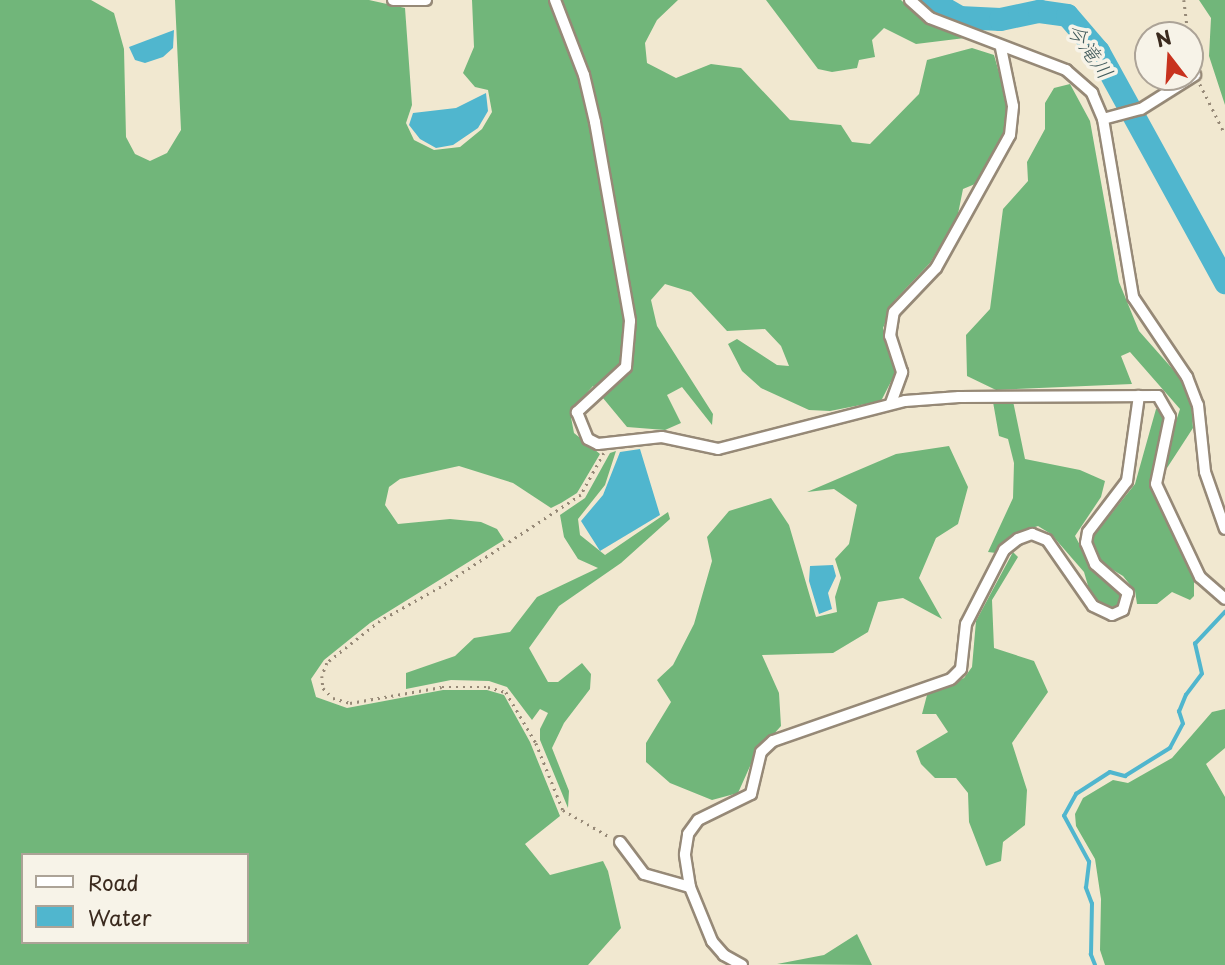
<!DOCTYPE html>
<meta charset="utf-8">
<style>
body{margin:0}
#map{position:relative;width:1225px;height:965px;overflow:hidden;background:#f1e8d0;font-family:"Playpen Sans","Klee One",sans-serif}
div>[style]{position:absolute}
.forest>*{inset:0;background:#71b67a}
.water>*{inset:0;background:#50b6ce}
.stream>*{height:3.5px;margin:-1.75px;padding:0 1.75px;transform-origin:1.75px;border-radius:1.75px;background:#50b6ce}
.river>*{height:23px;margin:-11.5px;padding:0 11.5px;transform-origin:11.5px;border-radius:11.5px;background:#50b6ce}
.path>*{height:2.5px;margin-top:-1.25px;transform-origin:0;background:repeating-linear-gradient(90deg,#968977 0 2px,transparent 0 7px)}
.roads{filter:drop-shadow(2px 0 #968977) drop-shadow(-2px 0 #968977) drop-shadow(0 2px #968977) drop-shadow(0 -2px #968977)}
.minor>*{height:10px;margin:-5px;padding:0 5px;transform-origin:5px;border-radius:5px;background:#fff}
span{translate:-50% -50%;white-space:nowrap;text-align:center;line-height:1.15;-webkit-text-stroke:7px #f7f3e8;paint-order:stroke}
.water-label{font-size:21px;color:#425b5c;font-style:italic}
.legend{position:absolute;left:21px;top:853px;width:228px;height:91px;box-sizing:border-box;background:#f7f3e8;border:2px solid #aca397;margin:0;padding:9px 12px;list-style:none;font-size:21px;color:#3b2a1e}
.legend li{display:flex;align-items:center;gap:14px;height:35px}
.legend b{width:35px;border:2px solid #aca397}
.north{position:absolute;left:1134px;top:21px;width:70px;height:70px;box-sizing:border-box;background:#f7f3e8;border:2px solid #aca397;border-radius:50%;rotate:343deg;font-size:19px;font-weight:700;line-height:28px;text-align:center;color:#3b2a1e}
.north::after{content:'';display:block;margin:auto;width:24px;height:32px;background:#c8321e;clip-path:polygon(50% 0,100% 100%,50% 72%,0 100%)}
</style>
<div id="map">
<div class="forest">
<i style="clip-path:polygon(evenodd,0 0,91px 0,114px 13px,124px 49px,126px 137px,135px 154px,150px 161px,167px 153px,181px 130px,175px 0,369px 0,405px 8px,412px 105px,406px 123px,414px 140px,434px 150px,460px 147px,482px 129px,492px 112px,488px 90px,475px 87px,463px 73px,474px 47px,472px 0,678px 0,657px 20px,645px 43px,647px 63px,676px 78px,711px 64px,741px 68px,790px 120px,841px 125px,852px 142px,870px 144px,919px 94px,927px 60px,972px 48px,994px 55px,1008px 104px,1006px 134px,975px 184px,963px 189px,957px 219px,930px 263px,895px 300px,883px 328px,897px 370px,881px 401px,830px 411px,809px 410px,761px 388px,742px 371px,728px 344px,737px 339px,777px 365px,789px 366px,781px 346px,765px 329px,727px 331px,691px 292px,665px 284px,651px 300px,657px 326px,713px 414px,712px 425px,682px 387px,667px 395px,681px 423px,665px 430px,627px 427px,593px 386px,570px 412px,574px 433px,600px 454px,577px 493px,561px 503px,551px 508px,513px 483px,459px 466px,400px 479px,389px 487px,385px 505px,398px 524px,450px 519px,481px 522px,497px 529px,504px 540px,370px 623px,324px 660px,311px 679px,316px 697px,347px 708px,443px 690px,487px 690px,504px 695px,530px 742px,560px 816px,525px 844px,550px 875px,603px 861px,608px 871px,621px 928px,588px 965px,0 965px,0 0,23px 855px,247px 855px,247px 942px,23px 942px,23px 855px)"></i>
<i style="clip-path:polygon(766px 0,901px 0,922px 20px,965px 38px,916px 44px,884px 28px,872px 40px,875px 57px,859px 60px,857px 68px,832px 72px,818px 69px)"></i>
<i style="clip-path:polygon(1199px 0,1225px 0,1225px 105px,1209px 56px,1211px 18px)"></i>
<i style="clip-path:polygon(1070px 84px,1090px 121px,1119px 282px,1139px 331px,1177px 374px,1191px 400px,1193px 428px,1167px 468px,1166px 451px,1180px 409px,1130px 352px,1121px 356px,1132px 384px,996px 390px,967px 376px,966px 335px,990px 309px,1003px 209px,1028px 181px,1027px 162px,1045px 129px,1045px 103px,1054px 88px)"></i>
<i style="clip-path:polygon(1013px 401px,1025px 459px,1080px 470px,1105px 481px,1101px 497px,1075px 536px,1092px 567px,1122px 590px,1120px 606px,1101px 608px,1091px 596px,1084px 572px,1051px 534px,1038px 526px,1015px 534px,996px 553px,988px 552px,1013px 498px,1014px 463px,1008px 439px,999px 436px,993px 402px)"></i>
<i style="clip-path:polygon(1162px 408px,1164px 421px,1151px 480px,1154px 496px,1194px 577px,1194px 596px,1190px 600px,1172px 592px,1157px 604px,1137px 604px,1135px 591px,1123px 576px,1098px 561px,1091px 539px,1135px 484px,1156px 409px)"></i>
<i style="clip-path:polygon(949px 446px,968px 487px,958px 524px,936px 538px,919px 578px,942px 619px,903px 598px,878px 602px,868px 632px,833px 653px,762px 655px,779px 693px,781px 726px,755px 755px,738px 793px,712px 800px,670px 783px,646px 762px,646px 743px,671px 702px,657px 680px,673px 665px,694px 624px,712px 561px,707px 537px,729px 511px,771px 498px,789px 525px,816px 617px,837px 612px,835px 597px,841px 578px,835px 559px,849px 544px,857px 505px,834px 489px,807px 492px,896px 454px)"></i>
<i style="clip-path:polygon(616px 451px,605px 485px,578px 519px,580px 535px,605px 555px,668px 512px,670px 519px,621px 563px,559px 606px,529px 648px,548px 682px,558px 682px,582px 663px,591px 674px,590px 689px,564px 723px,552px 748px,569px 791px,568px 808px,540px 740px,540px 729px,548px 713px,540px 709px,532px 720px,507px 687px,489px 681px,451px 680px,406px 689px,406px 673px,455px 656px,474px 638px,510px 632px,537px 597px,598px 568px,578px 559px,564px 537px,560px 515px,585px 498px,610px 453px)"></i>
<i style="clip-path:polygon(1013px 552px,1018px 557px,992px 600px,994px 648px,1034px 661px,1048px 692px,1012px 743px,1027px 790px,1025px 825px,1003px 842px,1001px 861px,986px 866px,969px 822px,968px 793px,956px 778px,935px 778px,921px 764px,916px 751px,948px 732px,936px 714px,922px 714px,927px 695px,964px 678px,972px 667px,976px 621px)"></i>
<i style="clip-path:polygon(1225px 709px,1225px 748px,1206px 764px,1225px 797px,1225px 965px,1105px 965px,1100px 950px,1101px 899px,1095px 859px,1076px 826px,1075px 814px,1083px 798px,1113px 780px,1128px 783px,1172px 758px,1212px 712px)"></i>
<i style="clip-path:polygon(857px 934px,872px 965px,777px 964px,824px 955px)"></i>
</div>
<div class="water">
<i style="clip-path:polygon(174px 30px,173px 48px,163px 57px,145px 63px,135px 60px,129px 47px)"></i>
<i style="clip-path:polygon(486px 93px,488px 111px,478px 128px,453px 145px,436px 148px,420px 139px,409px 125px,413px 113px,456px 108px)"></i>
<i style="clip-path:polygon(640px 449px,660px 515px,600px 551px,581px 521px,603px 495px,620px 452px)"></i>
<i style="clip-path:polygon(833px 565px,836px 576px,828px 593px,832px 609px,819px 614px,809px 581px,810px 566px)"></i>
</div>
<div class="stream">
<i style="left:1095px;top:965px;width:11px;rotate:-112deg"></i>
<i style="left:1091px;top:955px;width:51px;rotate:-88.9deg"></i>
<i style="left:1092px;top:904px;width:17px;rotate:-111deg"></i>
<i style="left:1086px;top:888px;width:26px;rotate:-83deg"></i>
<i style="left:1089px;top:862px;width:52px;rotate:-118.5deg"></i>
<i style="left:1064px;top:816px;width:25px;rotate:-61deg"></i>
<i style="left:1076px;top:794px;width:40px;rotate:-32.9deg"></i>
<i style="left:1110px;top:772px;width:16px;rotate:15deg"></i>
<i style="left:1125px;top:776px;width:53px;rotate:-31.9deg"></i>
<i style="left:1170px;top:748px;width:27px;rotate:-62deg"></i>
<i style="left:1183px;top:724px;width:13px;rotate:-108deg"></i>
<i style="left:1179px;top:712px;width:18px;rotate:-68deg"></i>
<i style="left:1186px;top:695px;width:26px;rotate:-53deg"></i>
<i style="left:1202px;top:674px;width:31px;rotate:-103deg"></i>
<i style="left:1195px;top:644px;width:44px;rotate:-46.8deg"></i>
</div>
<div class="river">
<i style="left:930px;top:0;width:34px;rotate:30deg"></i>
<i style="left:959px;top:17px;width:41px;rotate:2.8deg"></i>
<i style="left:1000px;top:19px;width:40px;rotate:-12deg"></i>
<i style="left:1039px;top:11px;width:28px;rotate:8deg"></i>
<i style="left:1067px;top:15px;width:48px;rotate:49.3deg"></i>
<i style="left:1098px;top:51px;width:264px;rotate:61.2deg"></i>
</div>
<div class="path">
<i style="left:1184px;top:0;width:35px;rotate:83deg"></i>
<i style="left:1190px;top:49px;width:15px;rotate:79deg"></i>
<i style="left:1200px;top:84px;width:56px;rotate:63.4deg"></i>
<i style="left:604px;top:453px;width:48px;rotate:118.7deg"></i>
<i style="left:581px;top:495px;width:168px;rotate:146.7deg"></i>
<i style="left:441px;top:587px;width:70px;rotate:150.9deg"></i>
<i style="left:380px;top:621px;width:68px;rotate:141.6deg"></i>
<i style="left:327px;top:663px;width:14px;rotate:111deg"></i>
<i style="left:322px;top:676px;width:12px;rotate:85deg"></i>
<i style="left:323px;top:688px;width:14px;rotate:45deg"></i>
<i style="left:333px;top:698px;width:18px;rotate:16deg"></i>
<i style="left:350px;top:703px;width:93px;rotate:-9.9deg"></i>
<i style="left:442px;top:687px;width:46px"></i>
<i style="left:488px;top:687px;width:19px;rotate:16deg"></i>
<i style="left:506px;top:692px;width:59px;rotate:59.5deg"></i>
<i style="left:536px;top:743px;width:72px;rotate:68.1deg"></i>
<i style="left:563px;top:810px;width:54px;rotate:29.9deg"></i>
</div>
<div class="roads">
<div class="minor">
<i style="left:393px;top:0;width:33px"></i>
<i style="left:555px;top:0;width:80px;rotate:68.9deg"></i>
<i style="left:584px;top:75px;width:48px;rotate:76.8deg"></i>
<i style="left:595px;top:122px;width:202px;rotate:80deg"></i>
<i style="left:630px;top:321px;width:46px;rotate:95deg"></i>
<i style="left:626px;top:367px;width:67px;rotate:137.4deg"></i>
<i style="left:577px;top:412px;width:29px;rotate:68deg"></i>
<i style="left:588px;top:439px;width:11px;rotate:27deg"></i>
<i style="left:598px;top:444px;width:64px;rotate:-6.2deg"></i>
<i style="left:662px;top:437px;width:57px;rotate:12.1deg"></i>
<i style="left:718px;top:449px;width:193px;rotate:-14.4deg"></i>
<i style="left:905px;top:401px;width:54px;rotate:-4.2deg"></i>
<i style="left:959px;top:397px;width:199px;rotate:-0.3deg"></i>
<i style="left:1158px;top:396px;width:24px;rotate:60deg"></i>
<i style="left:1170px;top:417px;width:68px;rotate:101.8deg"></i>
<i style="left:1156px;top:484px;width:103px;rotate:64.7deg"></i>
<i style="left:1200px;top:577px;width:33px;rotate:41deg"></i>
<i style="left:910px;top:0;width:27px;rotate:42deg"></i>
<i style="left:930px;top:18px;width:146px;rotate:20.9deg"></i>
<i style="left:1066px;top:70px;width:35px;rotate:41deg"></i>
<i style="left:1092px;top:93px;width:28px;rotate:67deg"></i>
<i style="left:1103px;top:119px;width:181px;rotate:80.4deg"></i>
<i style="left:1133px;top:297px;width:97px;rotate:56deg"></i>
<i style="left:1187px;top:377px;width:30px;rotate:69deg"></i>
<i style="left:1198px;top:405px;width:67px;rotate:84deg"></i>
<i style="left:1205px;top:472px;width:60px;rotate:70.7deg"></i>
<i style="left:1103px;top:119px;width:39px;rotate:-15deg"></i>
<i style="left:1141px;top:109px;width:64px;rotate:-32.2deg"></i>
<i style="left:891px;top:403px;width:33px;rotate:-70deg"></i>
<i style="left:902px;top:372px;width:38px;rotate:-108deg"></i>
<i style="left:890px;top:336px;width:24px;rotate:-81deg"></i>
<i style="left:894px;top:312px;width:61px;rotate:-46.3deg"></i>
<i style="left:936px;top:268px;width:152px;rotate:-60.9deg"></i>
<i style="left:1010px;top:135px;width:29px;rotate:-84deg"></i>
<i style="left:1013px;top:106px;width:59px;rotate:-101.7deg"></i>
<i style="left:620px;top:842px;width:40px;rotate:53deg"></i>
<i style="left:644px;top:874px;width:48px;rotate:15.8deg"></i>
<i style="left:742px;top:965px;width:21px;rotate:-151deg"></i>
<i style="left:724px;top:955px;width:18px;rotate:-131deg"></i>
<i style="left:712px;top:941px;width:58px;rotate:-112.2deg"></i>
<i style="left:690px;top:887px;width:33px;rotate:-99deg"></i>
<i style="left:685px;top:854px;width:20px;rotate:-81deg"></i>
<i style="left:688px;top:834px;width:17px;rotate:-54deg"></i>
<i style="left:698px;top:820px;width:59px;rotate:-26.1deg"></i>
<i style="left:751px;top:794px;width:43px;rotate:-76.6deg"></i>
<i style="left:761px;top:752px;width:16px;rotate:-43deg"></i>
<i style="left:773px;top:741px;width:188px;rotate:-19.2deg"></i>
<i style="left:951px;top:679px;width:14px;rotate:-45deg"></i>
<i style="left:961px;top:669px;width:45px;rotate:-83.7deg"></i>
<i style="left:966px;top:624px;width:83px;rotate:-62.8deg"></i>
<i style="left:1004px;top:550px;width:18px;rotate:-38deg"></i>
<i style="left:1018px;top:539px;width:15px;rotate:-20deg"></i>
<i style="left:1032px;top:534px;width:16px;rotate:22deg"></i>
<i style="left:1047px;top:540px;width:80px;rotate:55.1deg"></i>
<i style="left:1093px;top:606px;width:21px;rotate:25deg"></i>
<i style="left:1112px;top:615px;width:12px;rotate:-24deg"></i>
<i style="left:1123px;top:610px;width:18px;rotate:-74deg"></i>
<i style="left:1128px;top:593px;width:44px;rotate:-138.7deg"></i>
<i style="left:1095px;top:564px;width:23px;rotate:-113deg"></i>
<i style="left:1086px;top:543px;width:11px;rotate:-80deg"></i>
<i style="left:1088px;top:532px;width:64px;rotate:-52.6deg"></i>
<i style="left:1127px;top:481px;width:86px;rotate:-82deg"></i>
</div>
</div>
<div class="water-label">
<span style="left:1091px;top:50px;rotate:55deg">今滝川</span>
</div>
<ul class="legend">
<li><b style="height:9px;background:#fff"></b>Road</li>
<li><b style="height:19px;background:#50b6ce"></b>Water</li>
</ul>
<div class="north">N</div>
</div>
